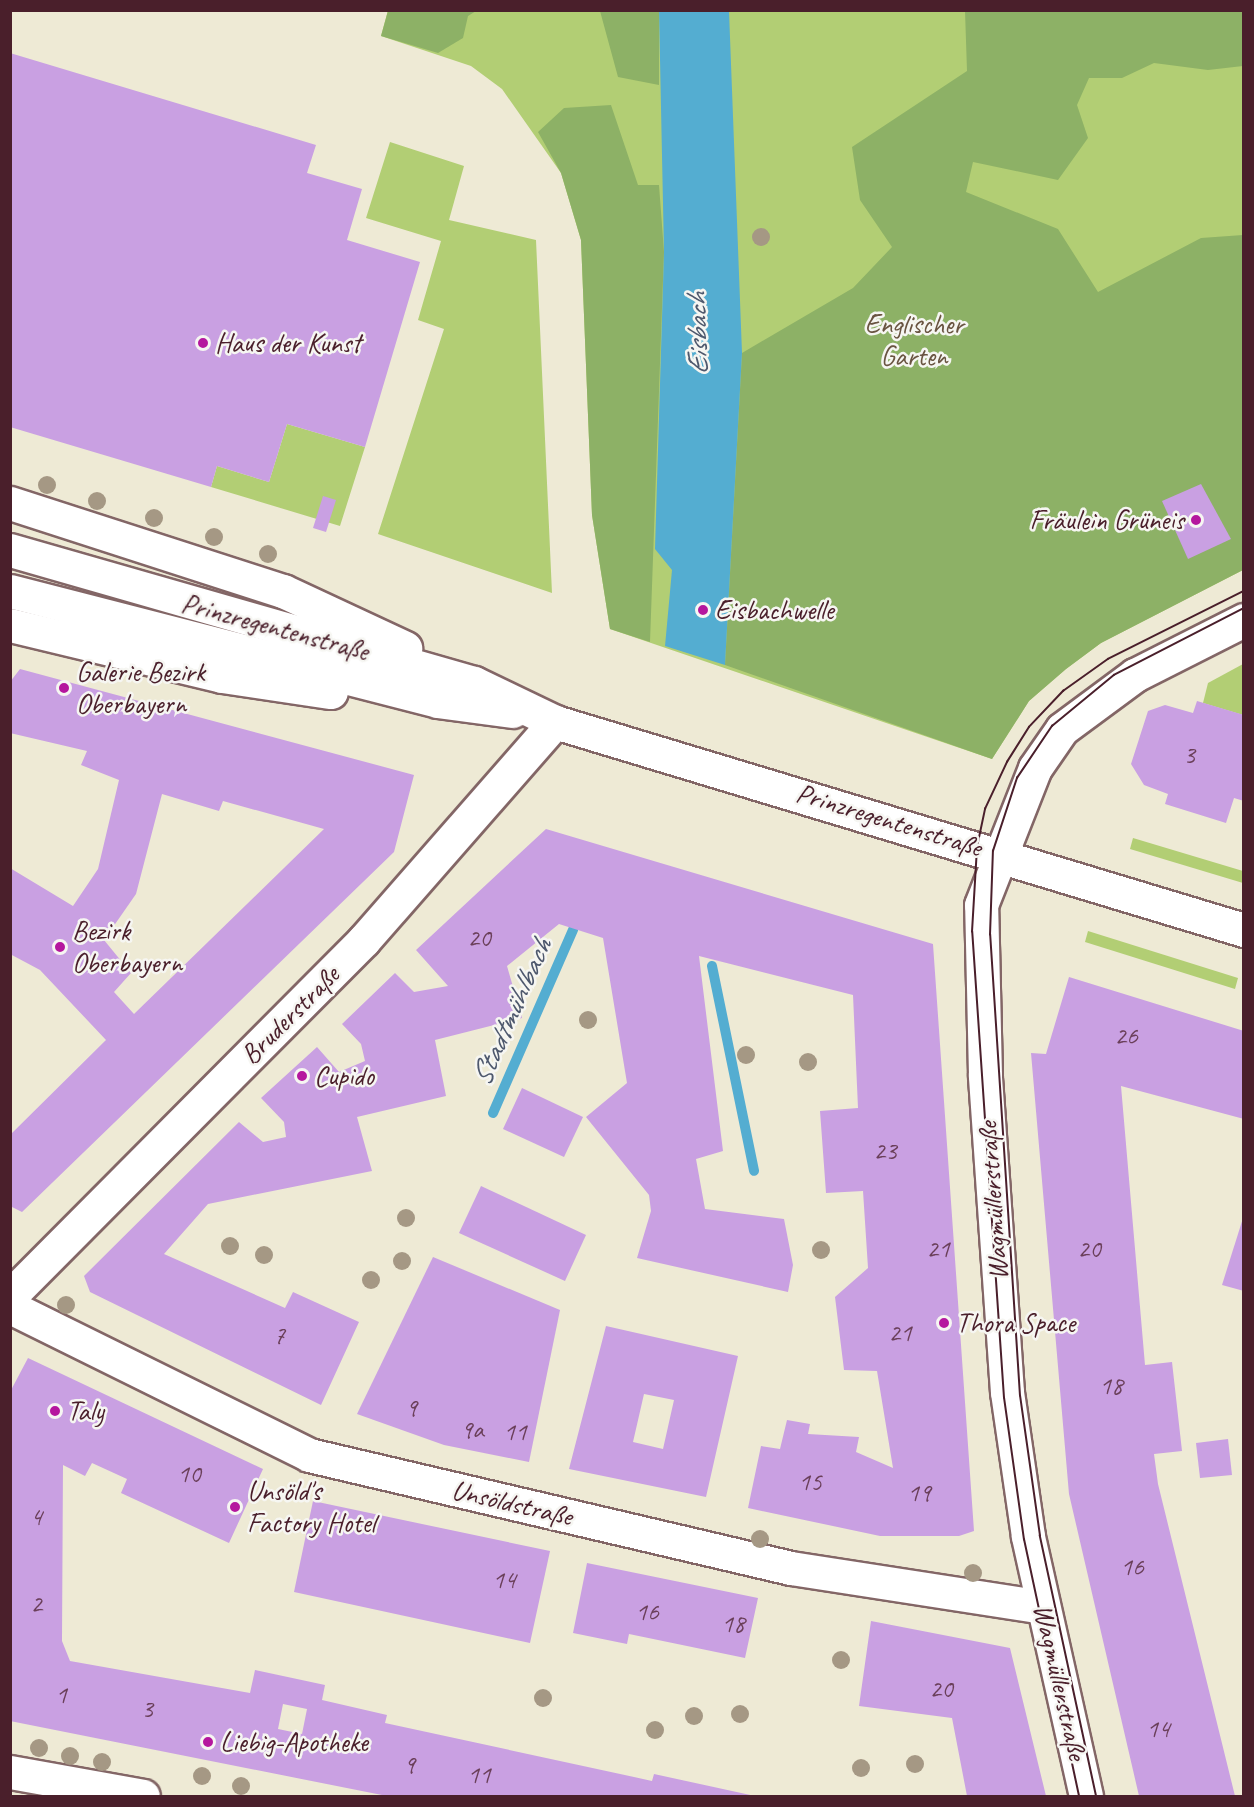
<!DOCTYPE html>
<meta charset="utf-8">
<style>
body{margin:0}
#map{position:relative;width:1254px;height:1807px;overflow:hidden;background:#eeead5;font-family:Caveat,sans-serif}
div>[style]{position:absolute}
.green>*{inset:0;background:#b2ce74}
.forest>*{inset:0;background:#8db166}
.water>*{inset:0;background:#54add1}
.stream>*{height:10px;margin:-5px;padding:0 5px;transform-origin:5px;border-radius:5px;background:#54add1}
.building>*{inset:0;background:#c9a0e2}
.roads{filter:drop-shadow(2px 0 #836666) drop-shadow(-2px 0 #836666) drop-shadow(0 2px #836666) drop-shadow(0 -2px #836666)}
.street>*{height:33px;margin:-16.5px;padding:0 16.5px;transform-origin:16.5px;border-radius:16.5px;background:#fff}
.secondary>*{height:33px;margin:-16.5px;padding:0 16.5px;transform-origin:16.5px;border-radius:16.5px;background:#fff}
.tram>*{height:1.5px;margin:-0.75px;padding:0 0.75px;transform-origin:0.75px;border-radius:0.75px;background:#4a1f2b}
.trees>*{width:18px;height:18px;margin:-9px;border-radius:50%;background:#a59884}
.dots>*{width:16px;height:16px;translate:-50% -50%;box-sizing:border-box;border:3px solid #f6f6f2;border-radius:50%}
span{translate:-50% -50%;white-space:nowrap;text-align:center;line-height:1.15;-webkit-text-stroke:5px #f6f6f2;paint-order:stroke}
.number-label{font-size:26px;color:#6a3f59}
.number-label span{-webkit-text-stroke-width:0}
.park-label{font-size:28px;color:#695441}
.poi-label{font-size:28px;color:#4a1f2b}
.left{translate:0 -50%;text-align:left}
.right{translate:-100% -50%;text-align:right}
.street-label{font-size:28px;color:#4a1f2b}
.water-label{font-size:30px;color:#4e586d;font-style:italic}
.frame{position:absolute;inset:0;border:12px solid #4a1f2b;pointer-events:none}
</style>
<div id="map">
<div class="green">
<i style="clip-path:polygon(388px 10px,1243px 11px,1243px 570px,1101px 643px,1066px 669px,1029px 701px,992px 759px,610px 629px,592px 515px,581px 240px,561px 173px,502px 89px,471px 66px,381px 36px)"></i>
<i style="clip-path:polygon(390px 142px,464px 166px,449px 220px,536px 240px,552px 593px,378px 534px,444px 329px,418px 320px,441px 241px,366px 218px)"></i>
<i style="clip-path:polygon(287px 424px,365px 447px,340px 526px,211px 487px,217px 466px,269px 482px)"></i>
<i style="clip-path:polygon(1243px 664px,1243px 715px,1203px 703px,1208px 683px)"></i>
<i style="clip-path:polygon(1133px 838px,1243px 871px,1243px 883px,1130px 849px)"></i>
<i style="clip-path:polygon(1088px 931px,1238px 978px,1235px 989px,1085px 942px)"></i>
</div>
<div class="forest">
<i style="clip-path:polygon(388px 11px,388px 10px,476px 11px,468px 16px,463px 38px,438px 53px,381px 36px)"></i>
<i style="clip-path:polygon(600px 11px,659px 11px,659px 85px,618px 77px)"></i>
<i style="clip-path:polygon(965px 11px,1243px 11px,1243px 66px,1208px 70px,1154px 63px,1122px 78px,1089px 78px,1077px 105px,1088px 138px,1058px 180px,973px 162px,966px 192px,1058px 229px,1098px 292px,1201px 238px,1243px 235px,1243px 570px,1101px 643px,1066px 669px,1029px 701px,992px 759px,725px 665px,742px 353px,853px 288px,892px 247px,860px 200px,852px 147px,967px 71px)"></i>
<i style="clip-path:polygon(611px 105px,638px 185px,659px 185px,664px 252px,650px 642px,610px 629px,592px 515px,581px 240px,561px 173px,538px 132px,564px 108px)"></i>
</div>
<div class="water">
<i style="clip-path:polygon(659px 11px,729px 11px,742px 353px,725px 665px,665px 646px,672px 570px,655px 549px,664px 252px)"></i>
</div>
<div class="stream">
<i style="left:712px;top:966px;width:209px;rotate:78.4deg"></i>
<i style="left:493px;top:1113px;width:200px;rotate:-66.4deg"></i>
</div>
<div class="building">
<i style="clip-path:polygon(10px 53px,316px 145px,307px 173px,362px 189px,347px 240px,420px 262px,365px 447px,287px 424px,269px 482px,217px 466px,211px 487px,10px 427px)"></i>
<i style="clip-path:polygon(1201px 484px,1231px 539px,1188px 559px,1162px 501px)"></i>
<i style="clip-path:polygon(323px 496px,336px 500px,326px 532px,313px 528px)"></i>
<i style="clip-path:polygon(evenodd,20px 669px,414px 775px,394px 852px,22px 1212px,10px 1206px,10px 1135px,106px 1040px,40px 970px,10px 954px,10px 868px,73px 906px,98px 869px,119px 780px,81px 765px,87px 751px,10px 733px,10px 682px,20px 669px,162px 794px,219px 811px,223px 801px,324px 829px,134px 1014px,114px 992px,131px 973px,104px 940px,136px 894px,162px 794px)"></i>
<i style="clip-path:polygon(1197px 701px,1244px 715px,1244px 801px,1234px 798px,1226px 823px,1165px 804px,1168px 794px,1144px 785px,1131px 764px,1148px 711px,1165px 705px,1193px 713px)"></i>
<i style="clip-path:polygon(546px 829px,933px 944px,974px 1531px,959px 1536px,880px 1536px,748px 1508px,761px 1446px,780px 1449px,787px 1420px,810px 1424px,808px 1434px,859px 1437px,856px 1452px,893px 1468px,877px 1371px,844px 1370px,835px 1297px,868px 1268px,863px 1191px,826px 1193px,820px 1111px,858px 1108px,853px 995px,699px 956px,723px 1151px,696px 1159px,705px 1209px,784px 1219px,793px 1265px,788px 1292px,637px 1258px,651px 1211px,649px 1195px,586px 1117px,627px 1083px,603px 938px,559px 924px,507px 966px,522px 1018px,435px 1040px,446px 1096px,357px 1117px,372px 1171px,208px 1204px,164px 1254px,285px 1308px,293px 1292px,359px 1322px,321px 1405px,90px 1292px,84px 1276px,239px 1122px,263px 1142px,286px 1137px,284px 1122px,261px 1098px,317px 1047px,339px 1072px,365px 1061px,361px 1044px,342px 1024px,395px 973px,414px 992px,448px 986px,416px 950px)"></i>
<i style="clip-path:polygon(1069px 977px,1244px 1031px,1244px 1119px,1121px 1086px,1145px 1365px,1172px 1362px,1182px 1451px,1154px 1454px,1158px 1484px,1235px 1796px,1139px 1796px,1069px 1494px,1031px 1053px,1046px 1054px)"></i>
<i style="clip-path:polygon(522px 1088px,583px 1117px,564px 1157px,503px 1129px)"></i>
<i style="clip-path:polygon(481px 1186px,586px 1235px,565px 1281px,459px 1233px)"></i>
<i style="clip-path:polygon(1243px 1218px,1244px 1218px,1244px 1291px,1222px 1285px)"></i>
<i style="clip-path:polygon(433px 1257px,560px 1310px,529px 1462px,444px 1445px,357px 1414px)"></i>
<i style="clip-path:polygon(evenodd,606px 1326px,738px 1356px,706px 1497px,569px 1469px,606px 1326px,644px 1394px,674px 1400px,663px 1449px,633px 1442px,644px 1394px)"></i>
<i style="clip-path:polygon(evenodd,28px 1358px,263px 1469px,229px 1543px,121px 1493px,127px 1479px,92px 1463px,85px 1476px,63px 1465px,62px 1641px,70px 1661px,250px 1693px,255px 1670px,325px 1685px,322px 1700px,387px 1715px,385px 1723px,634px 1777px,652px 1781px,654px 1774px,755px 1796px,387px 1796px,10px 1721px,10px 1392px,28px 1358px,283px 1704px,307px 1709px,302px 1734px,278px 1729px,283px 1704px)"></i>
<i style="clip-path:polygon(1228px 1439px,1232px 1475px,1200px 1478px,1196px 1443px)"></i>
<i style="clip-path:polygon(313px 1501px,550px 1551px,530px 1643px,294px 1592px)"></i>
<i style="clip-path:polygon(587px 1563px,758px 1598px,745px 1658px,629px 1634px,627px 1644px,573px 1633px)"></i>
<i style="clip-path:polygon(871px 1621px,1010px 1648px,1046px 1796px,967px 1796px,952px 1718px,859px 1706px)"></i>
</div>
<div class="roads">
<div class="street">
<i style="left:10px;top:1296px;width:502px;rotate:-45.16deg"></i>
<i style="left:364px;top:940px;width:290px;rotate:-48.8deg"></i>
<i style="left:10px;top:1307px;width:334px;rotate:26.3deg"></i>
<i style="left:309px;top:1455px;width:495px;rotate:13.2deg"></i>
<i style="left:791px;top:1568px;width:255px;rotate:8.8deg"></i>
<i style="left:10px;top:1772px;width:135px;rotate:10.2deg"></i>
<i style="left:1086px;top:1796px;width:266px;rotate:-102.6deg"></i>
<i style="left:1028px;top:1536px;width:146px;rotate:-98.3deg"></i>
<i style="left:1007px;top:1392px;width:318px;rotate:-94deg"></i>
<i style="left:985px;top:1075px;width:170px;rotate:-91.3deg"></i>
<i style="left:981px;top:905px;width:147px;rotate:-68.5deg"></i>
<i style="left:1035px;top:768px;width:47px;rotate:-55.3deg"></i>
<i style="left:1062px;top:729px;width:91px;rotate:-36.5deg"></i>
<i style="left:1135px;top:675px;width:122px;rotate:-26.8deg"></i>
</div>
<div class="secondary">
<i style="left:10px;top:503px;width:287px;rotate:17.9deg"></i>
<i style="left:283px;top:591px;width:135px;rotate:25deg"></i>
<i style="left:10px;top:550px;width:483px;rotate:16deg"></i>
<i style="left:474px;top:683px;width:90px;rotate:25.7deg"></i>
<i style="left:555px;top:722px;width:720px;rotate:16.8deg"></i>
<i style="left:10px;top:591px;width:442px;rotate:14.4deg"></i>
<i style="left:438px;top:701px;width:75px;rotate:7.7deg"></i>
<i style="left:10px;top:625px;width:218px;rotate:13.5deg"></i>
<i style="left:222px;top:676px;width:110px;rotate:8.4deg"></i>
</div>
</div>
<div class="tram">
<i style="left:1079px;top:1796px;width:262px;rotate:-102.1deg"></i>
<i style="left:1024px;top:1540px;width:143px;rotate:-98deg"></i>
<i style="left:1004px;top:1398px;width:467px;rotate:-93.9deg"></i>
<i style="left:972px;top:932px;width:85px;rotate:-86.6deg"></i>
<i style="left:977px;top:847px;width:39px;rotate:-78deg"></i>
<i style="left:985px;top:809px;width:52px;rotate:-64.9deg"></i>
<i style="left:1007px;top:762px;width:41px;rotate:-57.8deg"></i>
<i style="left:1029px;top:727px;width:50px;rotate:-46.6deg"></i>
<i style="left:1063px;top:691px;width:55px;rotate:-35.4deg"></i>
<i style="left:1108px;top:659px;width:152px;rotate:-26.6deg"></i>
<i style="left:1096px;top:1796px;width:266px;rotate:-102.2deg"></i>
<i style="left:1040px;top:1536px;width:141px;rotate:-98.1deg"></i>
<i style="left:1020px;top:1396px;width:462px;rotate:-93.7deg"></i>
<i style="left:990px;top:935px;width:84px;rotate:-88deg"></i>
<i style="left:993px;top:851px;width:77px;rotate:-71.8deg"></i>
<i style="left:1017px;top:778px;width:63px;rotate:-56.1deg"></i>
<i style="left:1052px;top:726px;width:80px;rotate:-39.4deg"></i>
<i style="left:1114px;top:675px;width:146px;rotate:-27.3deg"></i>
</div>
<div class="trees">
<i style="left:761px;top:237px"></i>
<i style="left:47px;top:485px"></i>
<i style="left:97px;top:501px"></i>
<i style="left:154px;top:518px"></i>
<i style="left:214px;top:537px"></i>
<i style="left:268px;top:554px"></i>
<i style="left:588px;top:1020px"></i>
<i style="left:746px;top:1055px"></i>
<i style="left:808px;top:1062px"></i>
<i style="left:406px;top:1218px"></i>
<i style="left:230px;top:1246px"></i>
<i style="left:821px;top:1250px"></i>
<i style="left:264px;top:1255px"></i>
<i style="left:402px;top:1261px"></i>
<i style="left:371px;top:1280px"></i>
<i style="left:66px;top:1305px"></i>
<i style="left:760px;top:1539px"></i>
<i style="left:973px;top:1573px"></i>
<i style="left:841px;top:1660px"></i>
<i style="left:543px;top:1698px"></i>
<i style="left:740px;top:1714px"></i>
<i style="left:694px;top:1716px"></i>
<i style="left:655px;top:1730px"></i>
<i style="left:39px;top:1748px"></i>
<i style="left:70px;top:1756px"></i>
<i style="left:102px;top:1762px"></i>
<i style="left:915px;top:1764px"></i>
<i style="left:861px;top:1768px"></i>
<i style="left:202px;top:1776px"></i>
<i style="left:241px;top:1786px"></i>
</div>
<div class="dots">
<i style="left:203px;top:343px;background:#b5179e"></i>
<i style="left:1196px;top:520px;background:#b5179e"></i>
<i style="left:703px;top:610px;background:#b5179e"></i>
<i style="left:64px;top:688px;background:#b5179e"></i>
<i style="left:60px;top:947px;background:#b5179e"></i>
<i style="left:302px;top:1076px;background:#b5179e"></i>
<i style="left:944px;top:1323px;background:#b5179e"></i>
<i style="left:55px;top:1411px;background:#b5179e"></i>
<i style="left:235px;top:1507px;background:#b5179e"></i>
<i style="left:208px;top:1742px;background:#b5179e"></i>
</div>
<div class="number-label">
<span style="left:1189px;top:755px">3</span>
<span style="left:479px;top:938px">20</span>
<span style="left:1126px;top:1036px">26</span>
<span style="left:885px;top:1151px">23</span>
<span style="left:938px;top:1249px">21</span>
<span style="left:1089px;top:1249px">20</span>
<span style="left:900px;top:1333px">21</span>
<span style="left:279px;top:1336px">7</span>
<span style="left:1111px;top:1386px">18</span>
<span style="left:411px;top:1408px">9</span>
<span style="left:472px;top:1430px">9a</span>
<span style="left:515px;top:1432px">11</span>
<span style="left:189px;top:1474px">10</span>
<span style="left:810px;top:1482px">15</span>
<span style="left:919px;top:1493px">19</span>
<span style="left:36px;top:1517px">4</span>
<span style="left:1132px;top:1567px">16</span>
<span style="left:504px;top:1580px">14</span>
<span style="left:36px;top:1604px">2</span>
<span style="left:647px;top:1612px">16</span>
<span style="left:733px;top:1624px">18</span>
<span style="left:941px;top:1689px">20</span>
<span style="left:61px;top:1695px">1</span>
<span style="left:147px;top:1709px">3</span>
<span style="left:1158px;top:1729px">14</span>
<span style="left:409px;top:1765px">9</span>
<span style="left:479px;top:1775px">11</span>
</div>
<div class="park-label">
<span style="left:914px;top:340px">Englischer<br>Garten</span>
</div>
<div class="poi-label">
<span class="left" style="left:215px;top:343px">Haus der Kunst</span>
<span class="right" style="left:1184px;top:520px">Fräulein Grüneis</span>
<span class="left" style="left:715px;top:610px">Eisbachwelle</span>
<span class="left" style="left:76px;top:688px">Galerie Bezirk<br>Oberbayern</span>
<span class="left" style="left:72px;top:947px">Bezirk<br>Oberbayern</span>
<span class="left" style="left:314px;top:1076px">Cupido</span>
<span class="left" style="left:956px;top:1323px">Thora Space</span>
<span class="left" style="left:67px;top:1411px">Taly</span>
<span class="left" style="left:247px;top:1507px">Unsöld's<br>Factory Hotel</span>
<span class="left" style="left:220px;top:1742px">Liebig-Apotheke</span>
</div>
<div class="street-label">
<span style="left:275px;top:627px;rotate:15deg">Prinzregentenstraße</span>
<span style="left:889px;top:820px;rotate:17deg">Prinzregentenstraße</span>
<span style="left:290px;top:1015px;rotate:-45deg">Bruderstraße</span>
<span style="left:993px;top:1201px;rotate:-94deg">Wagmüllerstraße</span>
<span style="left:512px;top:1503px;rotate:13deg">Unsöldstraße</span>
<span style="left:1060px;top:1682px;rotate:77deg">Wagmüllerstraße</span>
</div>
<div class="water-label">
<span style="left:697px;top:334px;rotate:-91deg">Eisbach</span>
<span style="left:511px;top:1012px;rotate:-66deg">Stadtmühlbach</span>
</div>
<div class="frame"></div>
</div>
